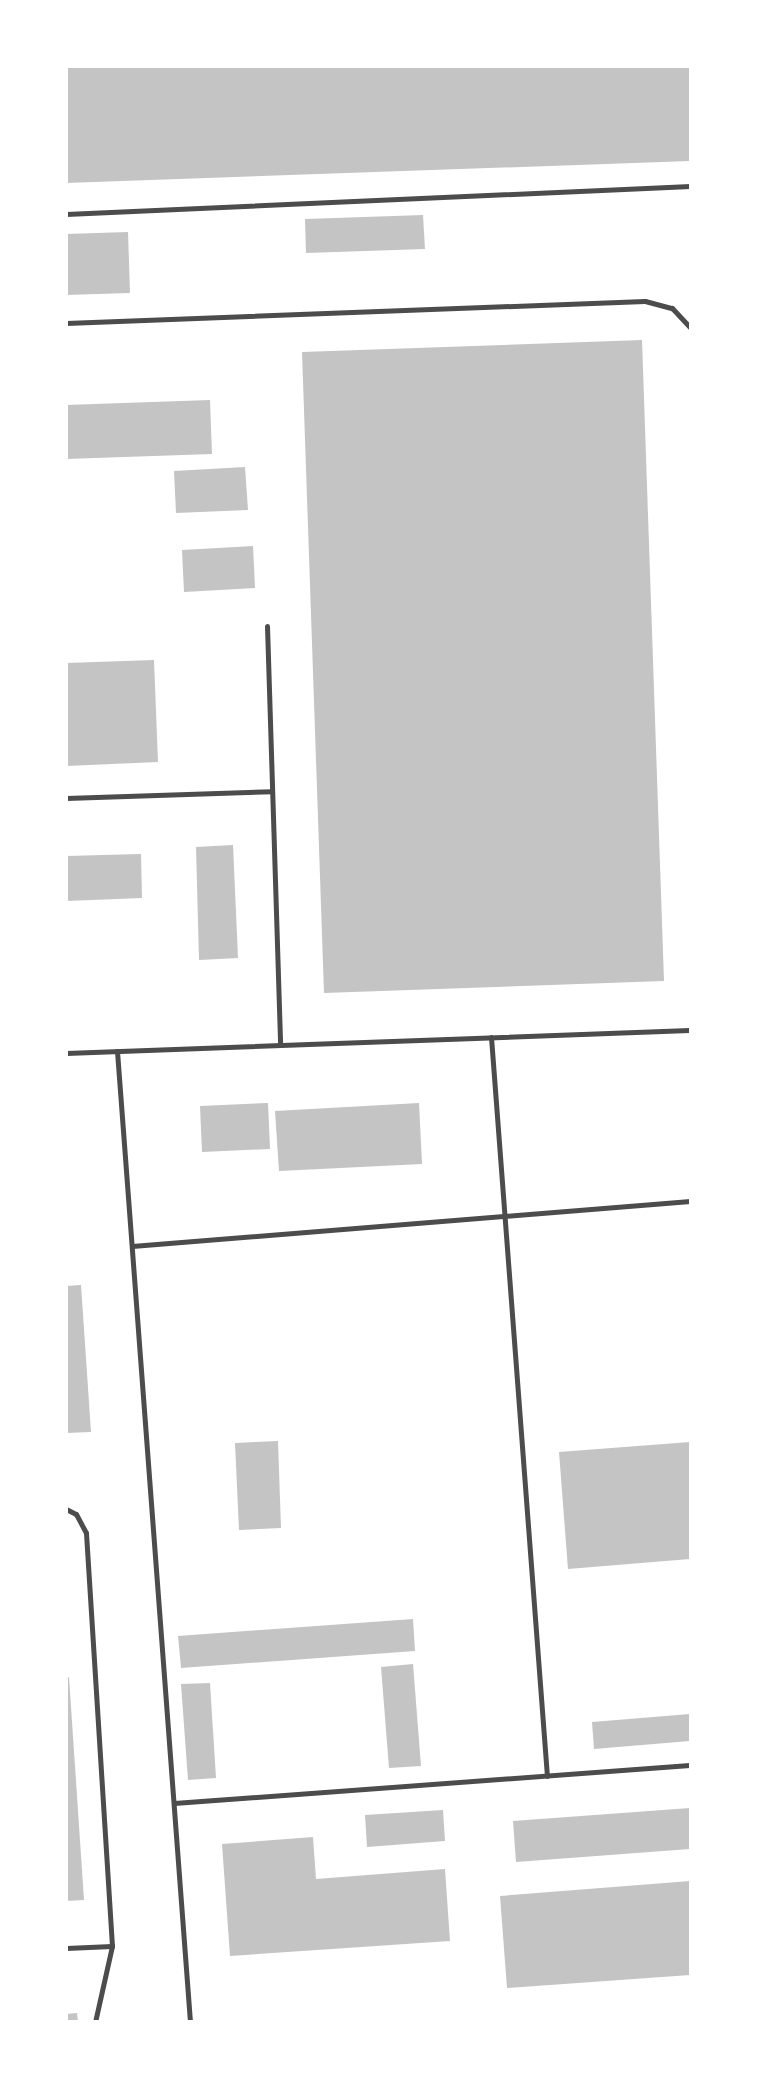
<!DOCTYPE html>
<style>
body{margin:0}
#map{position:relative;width:757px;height:2088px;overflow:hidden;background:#fff;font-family:Jost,sans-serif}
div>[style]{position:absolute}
.building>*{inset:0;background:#c4c4c4}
.service>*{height:5px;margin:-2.5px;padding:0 2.5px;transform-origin:2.5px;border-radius:2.5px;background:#4c4c4c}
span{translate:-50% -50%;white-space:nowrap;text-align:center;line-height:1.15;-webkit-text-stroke:6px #fff;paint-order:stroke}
.frame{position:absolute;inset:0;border:68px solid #fff;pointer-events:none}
</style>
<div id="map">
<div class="building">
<i style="clip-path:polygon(66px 66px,690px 66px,690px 161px,66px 183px)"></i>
<i style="clip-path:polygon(423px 215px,425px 249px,306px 253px,305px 219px)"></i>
<i style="clip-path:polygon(128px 232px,130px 293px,66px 295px,66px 234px)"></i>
<i style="clip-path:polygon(642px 340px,664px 981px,324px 993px,302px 352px)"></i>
<i style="clip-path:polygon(210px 400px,212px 454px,66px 459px,66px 405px)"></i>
<i style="clip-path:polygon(245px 467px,248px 510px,176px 513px,174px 471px)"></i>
<i style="clip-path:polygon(253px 546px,255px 588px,184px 592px,182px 550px)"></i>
<i style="clip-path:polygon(154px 660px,158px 762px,66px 766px,66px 663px)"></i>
<i style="clip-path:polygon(233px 845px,238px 958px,199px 960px,196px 847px)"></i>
<i style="clip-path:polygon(141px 854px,142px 898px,66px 901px,66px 856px)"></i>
<i style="clip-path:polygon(268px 1103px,270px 1149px,202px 1152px,200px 1106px)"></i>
<i style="clip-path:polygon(419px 1103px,422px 1164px,279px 1171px,275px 1111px)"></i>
<i style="clip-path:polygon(81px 1285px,91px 1432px,66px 1433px,66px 1286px)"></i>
<i style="clip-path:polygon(278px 1441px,281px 1528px,239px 1530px,235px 1443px)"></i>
<i style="clip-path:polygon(690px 1442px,690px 1559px,568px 1569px,559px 1452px)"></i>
<i style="clip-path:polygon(413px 1619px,415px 1651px,181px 1668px,178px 1636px)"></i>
<i style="clip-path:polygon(413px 1664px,421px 1766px,389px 1768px,381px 1667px)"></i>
<i style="clip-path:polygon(69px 1677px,84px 1900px,66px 1901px,66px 1678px)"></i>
<i style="clip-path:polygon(210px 1683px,216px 1778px,188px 1780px,181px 1684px)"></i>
<i style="clip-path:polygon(690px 1714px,690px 1741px,594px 1749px,592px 1722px)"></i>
<i style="clip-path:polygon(690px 1808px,690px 1849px,516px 1862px,513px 1821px)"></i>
<i style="clip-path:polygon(443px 1810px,445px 1841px,367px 1847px,365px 1815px)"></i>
<i style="clip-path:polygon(313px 1837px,316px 1879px,445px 1869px,450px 1941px,230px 1956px,222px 1844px)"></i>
<i style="clip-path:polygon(690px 1881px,690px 1975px,507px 1988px,500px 1896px)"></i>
<i style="clip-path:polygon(77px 2013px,78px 2022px,66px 2022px,66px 2014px)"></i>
</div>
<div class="service">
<i style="left:66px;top:214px;width:625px;rotate:-2.57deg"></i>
<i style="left:66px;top:323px;width:579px;rotate:-2.18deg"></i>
<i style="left:645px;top:301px;width:28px;rotate:15deg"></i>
<i style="left:672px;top:308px;width:26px;rotate:47deg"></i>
<i style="left:267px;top:626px;width:419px;rotate:88.2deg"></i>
<i style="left:66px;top:798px;width:206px;rotate:-1.9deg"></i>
<i style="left:491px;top:1037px;width:741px;rotate:85.67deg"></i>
<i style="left:117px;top:1051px;width:974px;rotate:85.7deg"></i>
<i style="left:66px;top:1053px;width:624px;rotate:-2.11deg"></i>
<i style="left:132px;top:1246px;width:560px;rotate:-4.61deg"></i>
<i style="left:66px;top:1509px;width:11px;rotate:27deg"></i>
<i style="left:76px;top:1514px;width:21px;rotate:62deg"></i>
<i style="left:86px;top:1533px;width:414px;rotate:86.4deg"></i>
<i style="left:112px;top:1946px;width:78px;rotate:102.6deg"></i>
<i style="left:174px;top:1803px;width:517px;rotate:-4.21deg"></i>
<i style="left:66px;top:1948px;width:46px;rotate:-2.5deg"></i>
</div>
<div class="frame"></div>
</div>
